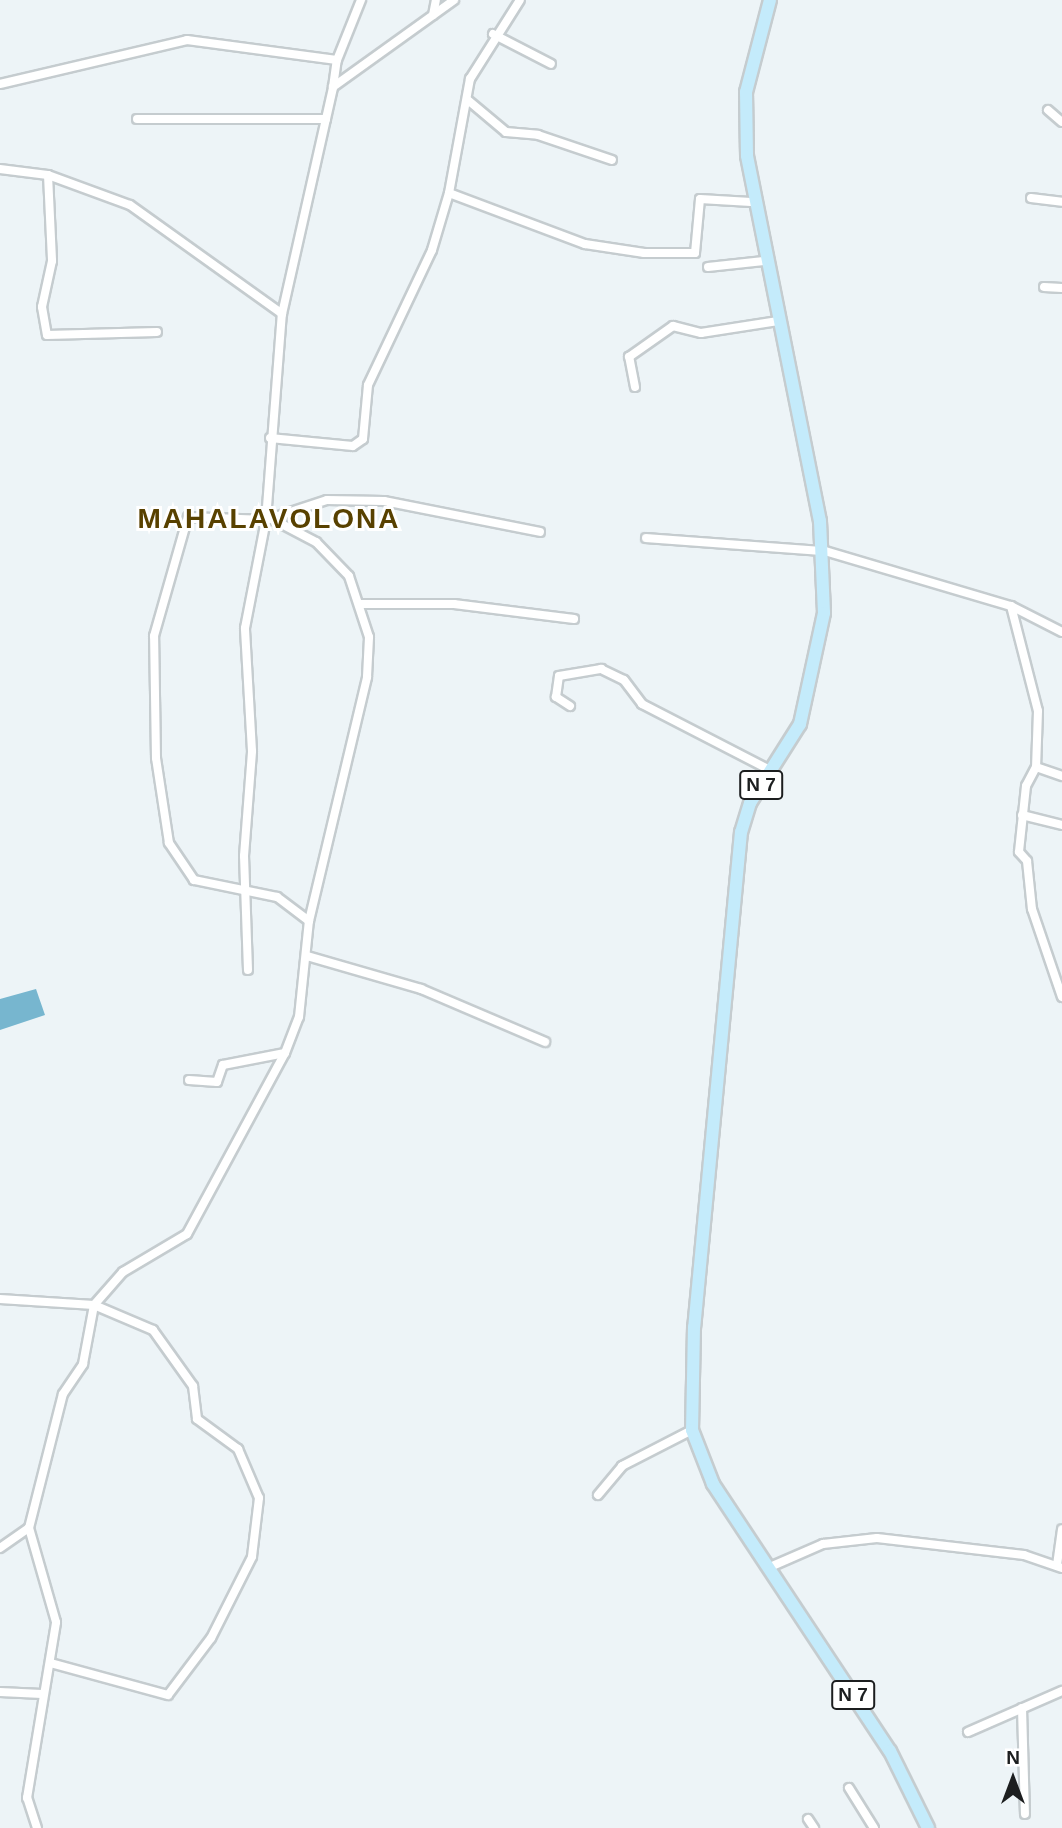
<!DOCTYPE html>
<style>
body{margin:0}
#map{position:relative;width:1062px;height:1828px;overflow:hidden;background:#edf4f7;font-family:Helvetica,sans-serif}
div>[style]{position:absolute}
.water>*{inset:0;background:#77b6cf}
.roads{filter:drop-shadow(2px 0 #c5cccf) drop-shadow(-2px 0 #c5cccf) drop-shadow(0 2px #c5cccf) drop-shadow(0 -2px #c5cccf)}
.minor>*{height:8px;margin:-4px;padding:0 4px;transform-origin:4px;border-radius:4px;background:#fff}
.primary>*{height:12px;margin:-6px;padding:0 6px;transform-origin:6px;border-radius:6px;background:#c4ebfb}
span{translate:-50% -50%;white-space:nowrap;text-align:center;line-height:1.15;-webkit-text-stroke:6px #fff;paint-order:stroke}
.shield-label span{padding:2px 5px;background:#fff;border:2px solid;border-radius:5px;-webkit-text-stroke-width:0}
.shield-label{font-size:19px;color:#1c1e1f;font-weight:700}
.district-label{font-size:28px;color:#584100;font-weight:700;letter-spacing:2px}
.north{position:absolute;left:978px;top:1744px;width:70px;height:70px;-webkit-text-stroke:5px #fff;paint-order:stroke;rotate:0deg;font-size:19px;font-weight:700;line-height:28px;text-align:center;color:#1c1e1f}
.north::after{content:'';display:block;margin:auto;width:24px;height:32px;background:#1c1e1f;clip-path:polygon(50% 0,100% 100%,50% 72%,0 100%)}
</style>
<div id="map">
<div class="water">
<i style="clip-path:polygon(36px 989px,45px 1015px,0 1030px,0 999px)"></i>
</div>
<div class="roads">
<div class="minor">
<i style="left:433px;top:15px;width:15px;rotate:-79deg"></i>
<i style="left:493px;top:34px;width:65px;rotate:27.3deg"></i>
<i style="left:0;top:84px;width:192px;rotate:-13.2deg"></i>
<i style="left:187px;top:40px;width:151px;rotate:7.6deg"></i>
<i style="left:333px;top:87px;width:27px;rotate:-82deg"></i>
<i style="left:337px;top:60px;width:65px;rotate:-68.2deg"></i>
<i style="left:469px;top:101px;width:48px;rotate:40deg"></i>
<i style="left:506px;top:132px;width:32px;rotate:5deg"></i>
<i style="left:538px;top:135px;width:78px;rotate:18.7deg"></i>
<i style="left:1048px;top:110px;width:18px;rotate:41deg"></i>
<i style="left:137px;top:119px;width:189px"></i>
<i style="left:0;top:169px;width:48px;rotate:7.1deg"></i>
<i style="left:48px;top:175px;width:87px;rotate:20.1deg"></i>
<i style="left:130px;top:205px;width:187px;rotate:35.6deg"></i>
<i style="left:48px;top:175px;width:86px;rotate:87.3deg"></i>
<i style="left:52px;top:261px;width:47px;rotate:102.3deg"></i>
<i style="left:42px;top:307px;width:28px;rotate:80deg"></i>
<i style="left:47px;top:335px;width:110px;rotate:-1.6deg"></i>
<i style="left:449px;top:193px;width:145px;rotate:20.6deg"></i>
<i style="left:585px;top:244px;width:60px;rotate:8.7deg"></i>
<i style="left:644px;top:253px;width:51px"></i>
<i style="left:695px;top:253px;width:54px;rotate:-84.7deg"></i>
<i style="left:700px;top:199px;width:51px;rotate:3.4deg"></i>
<i style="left:1031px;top:198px;width:31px;rotate:7deg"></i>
<i style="left:708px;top:267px;width:56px;rotate:-6.1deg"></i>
<i style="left:1044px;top:287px;width:18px;rotate:3deg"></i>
<i style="left:635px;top:387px;width:31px;rotate:-101deg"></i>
<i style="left:629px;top:357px;width:54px;rotate:-35.2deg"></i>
<i style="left:673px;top:326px;width:29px;rotate:14deg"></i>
<i style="left:701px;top:333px;width:78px;rotate:-8.9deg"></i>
<i style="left:270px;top:438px;width:83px;rotate:5.5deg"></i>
<i style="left:353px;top:446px;width:12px;rotate:-35deg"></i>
<i style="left:363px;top:439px;width:54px;rotate:-84.7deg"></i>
<i style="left:368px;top:385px;width:149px;rotate:-64.6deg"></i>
<i style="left:432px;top:250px;width:59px;rotate:-73.4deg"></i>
<i style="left:449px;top:193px;width:116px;rotate:-79.6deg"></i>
<i style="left:470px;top:79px;width:93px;rotate:-57.7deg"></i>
<i style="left:646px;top:538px;width:179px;rotate:4.2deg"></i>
<i style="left:825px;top:551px;width:194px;rotate:16.5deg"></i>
<i style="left:1011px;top:606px;width:108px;rotate:75.6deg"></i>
<i style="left:1038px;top:711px;width:56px;rotate:92deg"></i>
<i style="left:1036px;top:767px;width:21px;rotate:118deg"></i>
<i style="left:1026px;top:786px;width:66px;rotate:96.1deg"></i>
<i style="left:1019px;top:852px;width:12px;rotate:48deg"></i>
<i style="left:1027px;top:861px;width:48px;rotate:84.1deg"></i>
<i style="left:1032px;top:909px;width:93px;rotate:71.2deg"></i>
<i style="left:361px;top:604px;width:93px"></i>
<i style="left:454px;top:604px;width:121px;rotate:7.1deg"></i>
<i style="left:1011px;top:606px;width:57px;rotate:27deg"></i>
<i style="left:570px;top:706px;width:17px;rotate:-147deg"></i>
<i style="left:556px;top:697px;width:21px;rotate:-82deg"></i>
<i style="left:559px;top:676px;width:43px;rotate:-9.5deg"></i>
<i style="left:601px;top:669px;width:25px;rotate:26deg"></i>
<i style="left:624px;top:680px;width:30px;rotate:53deg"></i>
<i style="left:642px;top:704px;width:144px;rotate:27.3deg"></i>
<i style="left:1036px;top:767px;width:28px;rotate:19deg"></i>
<i style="left:1022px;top:815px;width:41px;rotate:14deg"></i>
<i style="left:309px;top:921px;width:40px;rotate:-143deg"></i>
<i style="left:277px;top:897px;width:85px;rotate:-168.4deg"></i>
<i style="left:194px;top:880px;width:45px;rotate:-124deg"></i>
<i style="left:169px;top:843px;width:86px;rotate:-98.7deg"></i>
<i style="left:156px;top:758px;width:122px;rotate:-90.9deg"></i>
<i style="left:154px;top:636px;width:124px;rotate:-74.1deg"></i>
<i style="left:188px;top:517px;width:78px;rotate:2.2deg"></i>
<i style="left:266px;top:520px;width:64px;rotate:-18.2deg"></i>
<i style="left:327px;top:500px;width:57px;rotate:1deg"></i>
<i style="left:384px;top:501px;width:159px;rotate:11.2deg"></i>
<i style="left:307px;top:956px;width:119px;rotate:16.1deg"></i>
<i style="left:421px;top:989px;width:135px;rotate:23.1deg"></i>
<i style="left:248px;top:970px;width:114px;rotate:-92deg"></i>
<i style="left:244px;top:856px;width:105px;rotate:-85.6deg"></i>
<i style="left:252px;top:751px;width:123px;rotate:-93.3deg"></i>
<i style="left:245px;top:628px;width:110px;rotate:-79deg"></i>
<i style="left:266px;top:520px;width:207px;rotate:-85.6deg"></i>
<i style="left:282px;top:314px;width:233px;rotate:-77.3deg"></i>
<i style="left:333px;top:87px;width:149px;rotate:-35.7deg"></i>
<i style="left:189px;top:1080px;width:28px;rotate:4deg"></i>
<i style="left:217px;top:1082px;width:18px;rotate:-71deg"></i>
<i style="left:223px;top:1065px;width:63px;rotate:-11deg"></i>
<i style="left:0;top:1299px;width:94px;rotate:3.7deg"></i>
<i style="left:94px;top:1305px;width:64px;rotate:23deg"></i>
<i style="left:153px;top:1330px;width:69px;rotate:54.5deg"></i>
<i style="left:193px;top:1386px;width:33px;rotate:83deg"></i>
<i style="left:197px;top:1419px;width:51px;rotate:36.2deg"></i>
<i style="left:238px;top:1449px;width:53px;rotate:66.8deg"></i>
<i style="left:259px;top:1498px;width:59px;rotate:96.8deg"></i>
<i style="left:252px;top:1557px;width:91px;rotate:116.8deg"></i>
<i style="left:211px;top:1638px;width:71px;rotate:127deg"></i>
<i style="left:168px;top:1695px;width:122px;rotate:-164.8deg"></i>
<i style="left:598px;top:1495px;width:38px;rotate:-50deg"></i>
<i style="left:622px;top:1466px;width:79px;rotate:-27.2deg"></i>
<i style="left:0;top:1548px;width:35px;rotate:-35deg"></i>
<i style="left:1057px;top:1565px;width:36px;rotate:-82deg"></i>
<i style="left:770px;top:1567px;width:58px;rotate:-23.5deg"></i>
<i style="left:823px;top:1544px;width:54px;rotate:-6.3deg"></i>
<i style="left:877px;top:1538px;width:148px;rotate:6.6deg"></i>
<i style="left:1024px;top:1555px;width:40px;rotate:18.9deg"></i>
<i style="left:0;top:1692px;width:42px;rotate:2.7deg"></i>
<i style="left:1022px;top:1708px;width:106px;rotate:88.4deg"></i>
<i style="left:968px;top:1732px;width:103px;rotate:-23.6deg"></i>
<i style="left:849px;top:1788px;width:47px;rotate:58deg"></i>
<i style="left:808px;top:1819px;width:11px;rotate:56deg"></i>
<i style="left:37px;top:1828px;width:32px;rotate:-108deg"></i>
<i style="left:27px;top:1798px;width:178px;rotate:-80.6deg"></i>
<i style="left:56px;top:1622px;width:98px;rotate:-106deg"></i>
<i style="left:29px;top:1528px;width:138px;rotate:-75.8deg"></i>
<i style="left:63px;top:1394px;width:36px;rotate:-56deg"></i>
<i style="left:83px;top:1364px;width:60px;rotate:-79.4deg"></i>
<i style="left:94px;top:1305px;width:44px;rotate:-48.7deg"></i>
<i style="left:123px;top:1272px;width:74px;rotate:-30.7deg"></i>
<i style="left:187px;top:1234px;width:206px;rotate:-61.6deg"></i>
<i style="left:285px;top:1053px;width:39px;rotate:-69deg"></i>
<i style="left:299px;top:1017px;width:97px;rotate:-84.1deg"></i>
<i style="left:309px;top:921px;width:251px;rotate:-76.6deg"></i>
<i style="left:367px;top:677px;width:40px;rotate:-87.1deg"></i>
<i style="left:369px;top:637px;width:64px;rotate:-108.2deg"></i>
<i style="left:349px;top:576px;width:47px;rotate:-134.1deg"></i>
<i style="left:316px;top:542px;width:50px;rotate:-152.4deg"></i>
</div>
<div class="primary">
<i style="left:770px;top:0;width:95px;rotate:104.6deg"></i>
<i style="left:746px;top:92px;width:64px;rotate:89.1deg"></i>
<i style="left:747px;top:156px;width:372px;rotate:78.7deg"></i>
<i style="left:820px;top:521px;width:92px;rotate:87.5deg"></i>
<i style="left:824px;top:613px;width:114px;rotate:102.2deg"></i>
<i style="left:800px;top:724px;width:93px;rotate:122.3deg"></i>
<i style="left:750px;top:803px;width:30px;rotate:107deg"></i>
<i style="left:741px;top:832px;width:497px;rotate:95.4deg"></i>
<i style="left:694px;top:1327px;width:103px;rotate:91.1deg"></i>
<i style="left:692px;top:1430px;width:58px;rotate:68.7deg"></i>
<i style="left:713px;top:1484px;width:320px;rotate:56.5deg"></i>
<i style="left:890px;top:1751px;width:86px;rotate:63.7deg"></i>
</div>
</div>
<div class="shield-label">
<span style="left:761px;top:785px">N 7</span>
<span style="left:853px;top:1695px">N 7</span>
</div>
<div class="district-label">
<span style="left:269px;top:519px">MAHALAVOLONA</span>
</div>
<div class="north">N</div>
</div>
